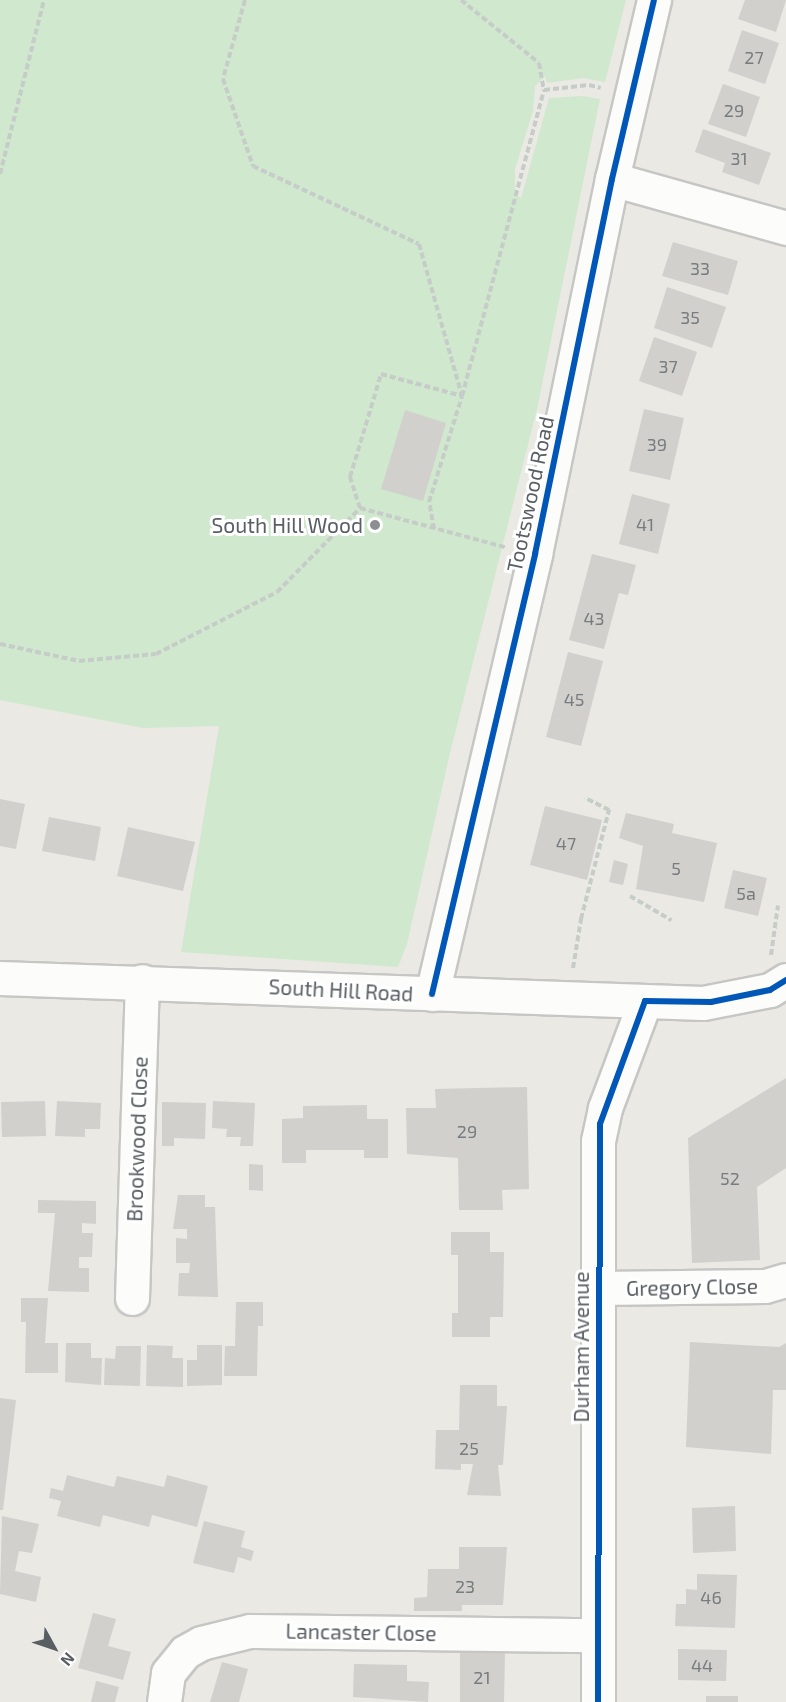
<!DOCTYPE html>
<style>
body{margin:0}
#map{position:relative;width:786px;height:1702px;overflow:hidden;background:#eae9e4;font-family:"Exo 2",sans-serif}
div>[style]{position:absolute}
.green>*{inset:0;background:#d0e8cd}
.building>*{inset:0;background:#d1d0cd}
.path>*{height:4px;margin-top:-2px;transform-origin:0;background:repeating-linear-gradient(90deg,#c6ccc8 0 6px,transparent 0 9px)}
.roads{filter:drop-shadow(2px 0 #c6c6c5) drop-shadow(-2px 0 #c6c6c5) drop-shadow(0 2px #c6c6c5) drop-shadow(0 -2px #c6c6c5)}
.minor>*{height:33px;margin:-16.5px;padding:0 16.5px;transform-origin:16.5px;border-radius:16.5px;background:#fcfcfb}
.cycleway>*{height:6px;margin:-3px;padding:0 3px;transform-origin:3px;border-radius:3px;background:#0057b8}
.dots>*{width:16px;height:16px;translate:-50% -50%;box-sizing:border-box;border:3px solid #fff;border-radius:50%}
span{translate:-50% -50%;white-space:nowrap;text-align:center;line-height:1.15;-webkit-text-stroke:6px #fff;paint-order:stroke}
.number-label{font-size:18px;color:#787c7e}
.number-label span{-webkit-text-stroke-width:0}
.street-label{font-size:21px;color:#595e63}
.poi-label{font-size:21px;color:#595e63}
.right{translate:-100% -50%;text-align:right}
.north{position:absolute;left:24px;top:1618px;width:60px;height:60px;-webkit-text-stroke:4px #fff;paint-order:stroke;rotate:130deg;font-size:16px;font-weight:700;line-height:24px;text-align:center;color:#595e63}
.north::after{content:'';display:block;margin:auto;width:21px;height:27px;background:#595e63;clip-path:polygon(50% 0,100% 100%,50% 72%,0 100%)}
</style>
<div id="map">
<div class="green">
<i style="clip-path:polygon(0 0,626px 0,605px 82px,583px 78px,547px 83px,545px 76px,535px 86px,533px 111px,515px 169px,515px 194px,521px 198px,549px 98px,582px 96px,600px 99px,537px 409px,449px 757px,407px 944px,398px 967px,181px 952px,219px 726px,143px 728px,0 700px)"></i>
</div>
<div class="building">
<i style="clip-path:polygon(745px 0,786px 0,776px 32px,738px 19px)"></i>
<i style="clip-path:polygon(742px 30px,779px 43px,765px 84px,728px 71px)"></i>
<i style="clip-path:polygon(723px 84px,760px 97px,746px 137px,708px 124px)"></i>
<i style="clip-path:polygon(703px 129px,771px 153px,759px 185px,722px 172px,725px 163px,695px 152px)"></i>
<i style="clip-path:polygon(673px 242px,738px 261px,728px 295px,662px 276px)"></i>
<i style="clip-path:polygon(667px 287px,726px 307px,712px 348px,654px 328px)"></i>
<i style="clip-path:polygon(654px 337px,697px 352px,682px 396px,639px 381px)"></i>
<i style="clip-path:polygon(644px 409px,684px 418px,670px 480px,629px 471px)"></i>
<i style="clip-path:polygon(405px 410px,446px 423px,423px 501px,381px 489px)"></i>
<i style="clip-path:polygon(632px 494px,670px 504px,658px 554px,619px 544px)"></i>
<i style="clip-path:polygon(592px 554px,636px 565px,628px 595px,619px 593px,604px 649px,569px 640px)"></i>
<i style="clip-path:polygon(568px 652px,603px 661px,581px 746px,546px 737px)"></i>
<i style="clip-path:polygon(0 799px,25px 804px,16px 849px,0 846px)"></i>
<i style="clip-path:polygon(545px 806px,602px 820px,587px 880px,530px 865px)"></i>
<i style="clip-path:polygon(626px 813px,674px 824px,672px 833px,717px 843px,704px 902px,636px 889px,643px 846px,619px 838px)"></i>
<i style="clip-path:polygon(49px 817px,101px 827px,95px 861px,42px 851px)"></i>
<i style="clip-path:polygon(128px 827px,195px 842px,183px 891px,117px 876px)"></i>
<i style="clip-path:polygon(614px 860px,628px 864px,623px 885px,609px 882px)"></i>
<i style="clip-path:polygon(733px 870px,767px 878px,758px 916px,724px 908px)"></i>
<i style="clip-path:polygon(786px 1078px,786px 1168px,757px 1187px,760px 1260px,692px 1263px,688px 1138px)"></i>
<i style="clip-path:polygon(527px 1087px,529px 1189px,502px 1190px,503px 1210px,459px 1210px,458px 1158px,407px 1154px,406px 1108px,436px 1108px,435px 1089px)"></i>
<i style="clip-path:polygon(45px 1101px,46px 1136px,2px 1137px,1px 1102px)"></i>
<i style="clip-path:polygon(57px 1101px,101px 1103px,100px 1129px,85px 1129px,85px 1137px,55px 1136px)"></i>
<i style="clip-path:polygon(213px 1101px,255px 1103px,253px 1146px,240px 1146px,241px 1137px,226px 1137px,227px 1129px,212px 1128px)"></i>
<i style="clip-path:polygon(162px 1102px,206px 1103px,205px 1139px,174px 1138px,174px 1146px,162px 1146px)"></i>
<i style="clip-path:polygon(367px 1105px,367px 1119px,388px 1119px,388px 1158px,364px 1158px,364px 1150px,306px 1150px,306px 1163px,282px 1163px,282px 1119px,303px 1118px,303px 1106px)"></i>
<i style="clip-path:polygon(249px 1164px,263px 1165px,263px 1191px,249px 1190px)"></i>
<i style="clip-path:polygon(178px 1195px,205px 1195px,205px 1207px,215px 1207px,218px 1297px,178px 1296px,179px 1273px,189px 1273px,190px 1263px,176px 1263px,176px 1238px,187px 1239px,187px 1229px,173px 1229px)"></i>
<i style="clip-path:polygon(38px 1200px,96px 1201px,96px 1224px,82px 1223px,82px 1233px,93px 1233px,92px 1257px,79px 1257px,79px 1268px,89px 1268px,89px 1292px,48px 1291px,55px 1213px,38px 1213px)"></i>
<i style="clip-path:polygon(451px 1232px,490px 1232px,490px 1252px,504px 1252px,503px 1317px,490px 1317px,490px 1337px,452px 1337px,452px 1313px,458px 1313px,458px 1255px,451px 1255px)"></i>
<i style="clip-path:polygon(21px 1298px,48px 1298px,45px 1343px,58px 1343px,58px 1373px,25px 1373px,26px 1322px,21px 1322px)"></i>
<i style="clip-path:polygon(236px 1302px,263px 1302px,263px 1326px,258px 1326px,257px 1376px,224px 1376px,225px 1346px,235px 1346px)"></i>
<i style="clip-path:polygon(690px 1342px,779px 1347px,786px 1343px,786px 1390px,773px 1390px,771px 1454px,686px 1447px)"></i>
<i style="clip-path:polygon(66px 1343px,91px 1343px,91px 1358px,102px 1358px,101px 1385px,65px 1382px)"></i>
<i style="clip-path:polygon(147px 1345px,173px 1346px,172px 1358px,183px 1358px,183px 1387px,146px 1386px)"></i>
<i style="clip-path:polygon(197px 1345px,222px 1345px,222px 1385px,187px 1386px,187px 1360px,197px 1360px)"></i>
<i style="clip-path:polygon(116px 1346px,141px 1346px,140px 1386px,104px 1385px,105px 1358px,115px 1359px)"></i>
<i style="clip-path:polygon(460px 1385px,497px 1385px,497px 1406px,507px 1406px,503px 1465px,498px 1465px,501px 1496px,467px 1495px,473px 1464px,461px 1464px,461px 1470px,435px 1469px,436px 1430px,459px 1430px)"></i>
<i style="clip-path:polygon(0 1398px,16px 1400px,3px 1510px,0 1510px)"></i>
<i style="clip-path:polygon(67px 1475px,114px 1487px,117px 1476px,164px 1487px,167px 1475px,208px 1486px,197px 1527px,152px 1515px,149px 1527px,103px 1515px,100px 1527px,57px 1516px,61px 1501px,49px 1498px,51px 1488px,63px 1491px)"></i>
<i style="clip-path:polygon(735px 1506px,736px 1551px,693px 1553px,692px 1508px)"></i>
<i style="clip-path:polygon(2px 1516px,39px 1524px,32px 1553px,19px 1551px,15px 1571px,41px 1577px,36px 1602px,0 1594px)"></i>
<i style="clip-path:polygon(204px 1521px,245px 1531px,241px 1547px,254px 1551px,251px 1561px,238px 1557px,234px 1573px,193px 1563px)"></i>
<i style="clip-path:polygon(459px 1547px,507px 1547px,503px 1605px,462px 1605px,462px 1611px,414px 1611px,414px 1598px,427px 1597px,428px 1569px,459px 1569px)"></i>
<i style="clip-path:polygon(697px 1574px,737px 1575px,735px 1628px,675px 1626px,676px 1604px,686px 1604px,686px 1589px,697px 1590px)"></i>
<i style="clip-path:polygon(93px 1613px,116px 1619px,108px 1646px,131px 1652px,123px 1680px,78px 1668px)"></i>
<i style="clip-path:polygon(678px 1649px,727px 1650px,726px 1681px,678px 1680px)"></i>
<i style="clip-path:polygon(460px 1651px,505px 1652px,504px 1702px,460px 1702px)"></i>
<i style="clip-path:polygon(222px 1662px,248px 1669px,239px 1702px,210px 1702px)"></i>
<i style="clip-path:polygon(354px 1664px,407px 1665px,407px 1681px,429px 1682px,428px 1702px,353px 1697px)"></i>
<i style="clip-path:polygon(96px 1681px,119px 1687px,115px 1702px,91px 1702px)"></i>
<i style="clip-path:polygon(706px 1696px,738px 1696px,738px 1702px,706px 1702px)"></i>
</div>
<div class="path">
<i style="left:245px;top:0;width:82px;rotate:105.6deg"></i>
<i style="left:223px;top:79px;width:92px;rotate:71deg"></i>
<i style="left:253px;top:166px;width:183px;rotate:25.2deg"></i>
<i style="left:419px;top:244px;width:158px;rotate:74.2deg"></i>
<i style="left:461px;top:0;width:100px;rotate:38.9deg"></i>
<i style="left:539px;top:63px;width:27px;rotate:80deg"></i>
<i style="left:544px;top:90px;width:45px;rotate:-6.3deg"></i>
<i style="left:589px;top:85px;width:12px;rotate:14deg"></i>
<i style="left:0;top:174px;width:179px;rotate:-75.8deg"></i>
<i style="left:360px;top:508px;width:33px;rotate:-108deg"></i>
<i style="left:350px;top:477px;width:108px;rotate:-73.2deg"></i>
<i style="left:381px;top:374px;width:84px;rotate:15.2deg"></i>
<i style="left:434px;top:529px;width:27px;rotate:-100deg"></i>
<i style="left:429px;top:502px;width:111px;rotate:-72.7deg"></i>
<i style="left:462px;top:396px;width:317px;rotate:-75deg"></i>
<i style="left:0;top:644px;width:81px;rotate:12.1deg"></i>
<i style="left:79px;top:661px;width:77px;rotate:-5.2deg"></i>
<i style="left:156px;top:654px;width:136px;rotate:-27.1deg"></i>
<i style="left:277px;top:592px;width:118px;rotate:-45.3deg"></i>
<i style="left:360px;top:508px;width:150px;rotate:15.1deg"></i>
<i style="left:630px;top:896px;width:48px;rotate:30.3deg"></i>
<i style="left:771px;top:955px;width:50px;rotate:-82deg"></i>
<i style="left:573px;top:968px;width:50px;rotate:-80.7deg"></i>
<i style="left:581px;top:919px;width:113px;rotate:-75.6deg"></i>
<i style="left:609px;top:810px;width:27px;rotate:-153deg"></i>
</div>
<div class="roads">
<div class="minor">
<i style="left:612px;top:179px;width:181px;rotate:15.7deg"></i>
<i style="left:0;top:978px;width:703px;rotate:2.04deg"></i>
<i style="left:703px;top:1003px;width:68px;rotate:-11deg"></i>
<i style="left:770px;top:990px;width:19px;rotate:-32deg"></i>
<i style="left:432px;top:994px;width:452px;rotate:-76.8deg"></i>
<i style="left:535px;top:554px;width:383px;rotate:-78.4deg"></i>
<i style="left:612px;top:179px;width:184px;rotate:-76.8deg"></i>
<i style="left:597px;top:1288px;width:168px;rotate:-0.7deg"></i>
<i style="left:765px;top:1286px;width:22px;rotate:-16deg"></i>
<i style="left:132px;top:1298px;width:317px;rotate:-88.2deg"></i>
<i style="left:164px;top:1702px;width:29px;rotate:-82deg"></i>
<i style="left:168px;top:1673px;width:27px;rotate:-51deg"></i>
<i style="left:185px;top:1652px;width:18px;rotate:-29deg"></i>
<i style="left:201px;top:1643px;width:50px;rotate:-13.8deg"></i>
<i style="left:250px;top:1631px;width:348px;rotate:0.7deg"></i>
<i style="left:598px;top:1702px;width:561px;rotate:-90deg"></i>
<i style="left:598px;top:1141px;width:34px;rotate:-78deg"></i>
<i style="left:605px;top:1108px;width:114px;rotate:-69.5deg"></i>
</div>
</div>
<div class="cycleway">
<i style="left:432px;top:994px;width:452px;rotate:-76.8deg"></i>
<i style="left:535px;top:554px;width:383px;rotate:-78.4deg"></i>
<i style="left:612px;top:179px;width:184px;rotate:-76.8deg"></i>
<i style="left:598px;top:1702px;width:578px;rotate:-89.8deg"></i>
<i style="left:600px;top:1124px;width:131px;rotate:-69.9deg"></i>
<i style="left:645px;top:1001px;width:66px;rotate:0.9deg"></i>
<i style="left:711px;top:1002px;width:60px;rotate:-11.5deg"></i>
<i style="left:770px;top:990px;width:19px;rotate:-32deg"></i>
</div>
<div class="dots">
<i style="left:375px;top:525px;background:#8c8f90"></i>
</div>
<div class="number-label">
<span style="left:754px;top:57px">27</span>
<span style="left:734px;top:110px">29</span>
<span style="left:739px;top:158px">31</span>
<span style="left:700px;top:268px">33</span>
<span style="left:690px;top:317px">35</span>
<span style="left:668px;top:366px">37</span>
<span style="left:657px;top:444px">39</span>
<span style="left:645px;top:524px">41</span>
<span style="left:594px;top:618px">43</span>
<span style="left:574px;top:699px">45</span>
<span style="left:566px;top:843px">47</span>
<span style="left:676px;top:868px">5</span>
<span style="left:746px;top:893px">5a</span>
<span style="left:467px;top:1131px">29</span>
<span style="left:730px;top:1178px">52</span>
<span style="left:469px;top:1448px">25</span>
<span style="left:465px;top:1586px">23</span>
<span style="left:711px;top:1597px">46</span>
<span style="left:702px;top:1665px">44</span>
<span style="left:482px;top:1677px">21</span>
</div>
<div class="street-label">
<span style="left:530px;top:494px;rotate:-78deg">Tootswood Road</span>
<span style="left:341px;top:990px;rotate:3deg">South Hill Road</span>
<span style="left:137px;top:1139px;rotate:-88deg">Brookwood Close</span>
<span style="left:692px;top:1287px;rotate:-1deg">Gregory Close</span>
<span style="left:581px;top:1347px;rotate:-90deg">Durham Avenue</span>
<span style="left:361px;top:1632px;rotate:1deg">Lancaster Close</span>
</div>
<div class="poi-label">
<span class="right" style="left:363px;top:525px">South Hill Wood</span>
</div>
<div class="north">N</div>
</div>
